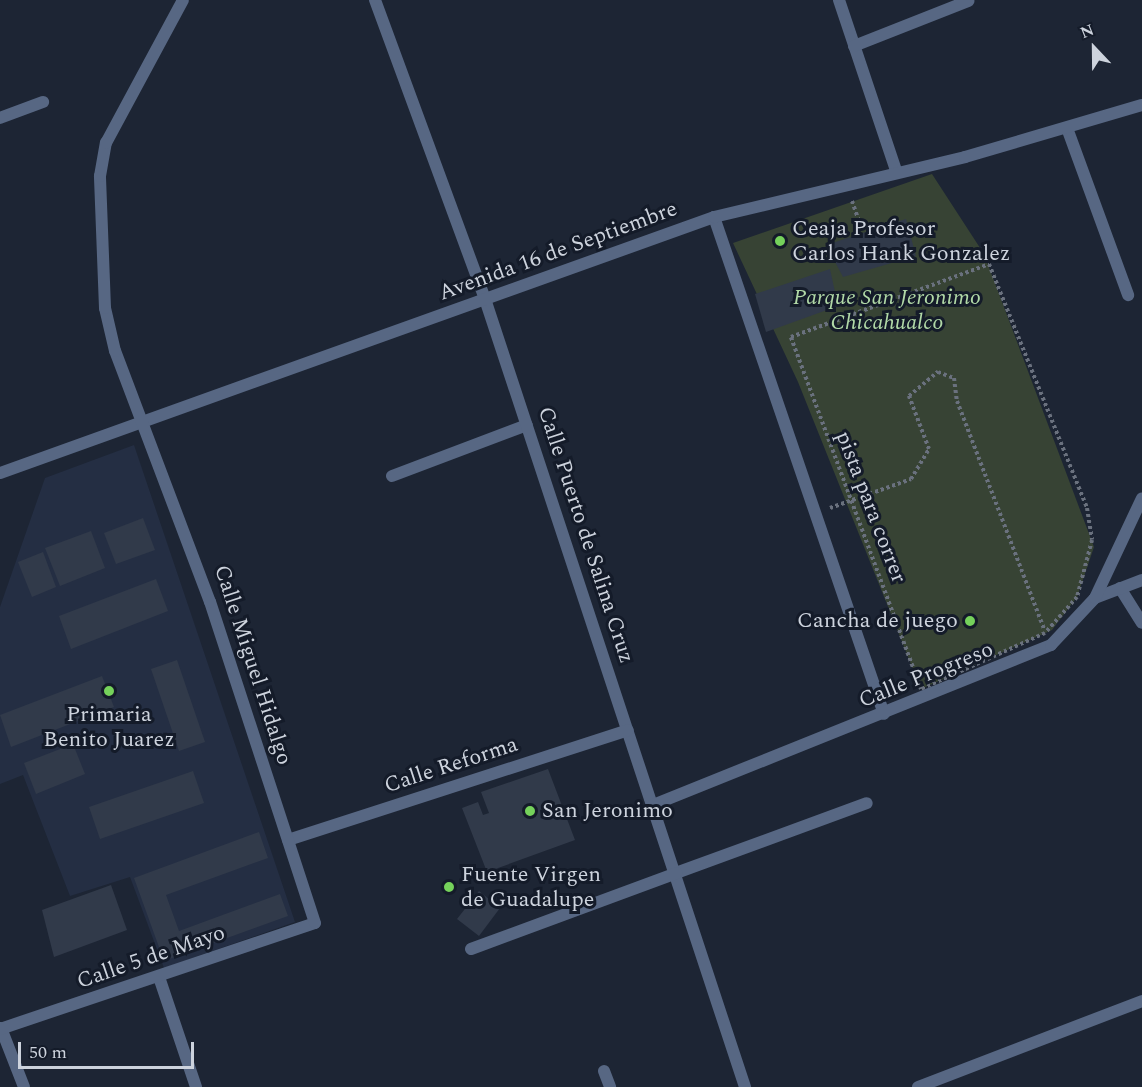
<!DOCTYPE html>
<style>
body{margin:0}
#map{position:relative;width:1142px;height:1087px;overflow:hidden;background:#1d2534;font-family:Spectral,serif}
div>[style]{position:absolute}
.built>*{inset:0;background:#242e43}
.green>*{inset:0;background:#374334}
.building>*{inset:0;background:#313a4a}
.path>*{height:4px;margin-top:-2px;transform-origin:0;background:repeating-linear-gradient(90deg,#6a717e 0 3px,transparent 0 6px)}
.lane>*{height:12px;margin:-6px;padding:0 6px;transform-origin:6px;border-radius:6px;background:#576783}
.street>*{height:12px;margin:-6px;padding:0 6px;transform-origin:6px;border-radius:6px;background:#576783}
.dots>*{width:16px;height:16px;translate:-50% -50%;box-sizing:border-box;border:3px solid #141b29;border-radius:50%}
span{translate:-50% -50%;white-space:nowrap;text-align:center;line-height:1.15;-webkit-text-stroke:6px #141b29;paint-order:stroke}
.poi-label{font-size:22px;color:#cdd3dd}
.left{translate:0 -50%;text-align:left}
.right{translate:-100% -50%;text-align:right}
.street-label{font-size:22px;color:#cdd3dd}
.park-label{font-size:22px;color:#b1d9a7;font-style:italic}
.north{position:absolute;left:1064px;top:18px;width:60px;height:60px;-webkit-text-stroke:4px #141b29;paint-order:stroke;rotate:338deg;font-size:16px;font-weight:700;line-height:24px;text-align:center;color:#cdd3dd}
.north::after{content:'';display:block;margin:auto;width:21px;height:27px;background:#cdd3dd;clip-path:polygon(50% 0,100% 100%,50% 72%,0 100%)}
.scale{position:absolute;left:18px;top:1042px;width:176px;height:27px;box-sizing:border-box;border:3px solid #cdd3dd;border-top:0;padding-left:8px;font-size:18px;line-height:21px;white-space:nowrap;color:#cdd3dd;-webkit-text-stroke:4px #141b29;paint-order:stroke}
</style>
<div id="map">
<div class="built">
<i style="clip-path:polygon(134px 445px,295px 922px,164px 968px,130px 877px,70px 896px,23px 775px,0 784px,0 607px,45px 478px)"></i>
</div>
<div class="green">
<i style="clip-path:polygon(932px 174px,984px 254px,1094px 547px,1077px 597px,1052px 630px,921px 689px,798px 382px,733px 243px)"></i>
</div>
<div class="building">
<i style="clip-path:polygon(906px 219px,916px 256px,843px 277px,826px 245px)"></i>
<i style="clip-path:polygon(830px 269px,838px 306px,766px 332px,755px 294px)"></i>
<i style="clip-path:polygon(143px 518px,155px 550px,116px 564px,104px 533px)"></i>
<i style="clip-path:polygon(91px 531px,105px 568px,60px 586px,45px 548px)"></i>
<i style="clip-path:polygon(43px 552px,56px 587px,32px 597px,18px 562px)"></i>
<i style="clip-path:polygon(156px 579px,168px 611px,71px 649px,59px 616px)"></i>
<i style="clip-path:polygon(177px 660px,205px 742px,179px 751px,151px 669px)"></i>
<i style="clip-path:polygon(102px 676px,114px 707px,11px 747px,0 715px)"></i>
<i style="clip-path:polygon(73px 744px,85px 774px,36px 794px,24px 763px)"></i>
<i style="clip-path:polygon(548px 769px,575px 840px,487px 872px,462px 808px,478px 802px,483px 815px,489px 813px,481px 792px)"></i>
<i style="clip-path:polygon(193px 771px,204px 803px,100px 839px,89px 807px)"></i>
<i style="clip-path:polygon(259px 832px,268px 858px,166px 895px,179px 931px,280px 894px,288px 916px,164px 961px,134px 878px)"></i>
<i style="clip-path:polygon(111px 885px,127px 930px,54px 957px,42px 910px)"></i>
<i style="clip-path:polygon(479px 891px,500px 908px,479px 936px,457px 919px)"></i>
</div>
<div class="path">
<i style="left:852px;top:201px;width:21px;rotate:71deg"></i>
<i style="left:989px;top:264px;width:263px;rotate:68.1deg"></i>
<i style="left:1087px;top:508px;width:32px;rotate:81deg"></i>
<i style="left:1092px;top:540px;width:59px;rotate:104.7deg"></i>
<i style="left:1077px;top:597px;width:48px;rotate:131.6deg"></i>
<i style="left:1045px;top:633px;width:136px;rotate:155.7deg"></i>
<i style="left:921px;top:689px;width:375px;rotate:-110.3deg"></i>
<i style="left:791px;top:337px;width:211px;rotate:-20.2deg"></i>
<i style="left:830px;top:508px;width:86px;rotate:-19.7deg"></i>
<i style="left:911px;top:479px;width:35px;rotate:-59deg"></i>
<i style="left:929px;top:449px;width:57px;rotate:-110.7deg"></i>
<i style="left:909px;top:396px;width:38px;rotate:-40deg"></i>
<i style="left:938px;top:372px;width:17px;rotate:21deg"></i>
<i style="left:954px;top:378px;width:23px;rotate:83deg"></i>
<i style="left:957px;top:401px;width:244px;rotate:69.1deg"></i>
</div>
<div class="lane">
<i style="left:392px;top:476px;width:144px;rotate:-20.7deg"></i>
<i style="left:676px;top:873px;width:203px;rotate:-20.1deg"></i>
</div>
<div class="street">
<i style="left:375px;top:0;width:319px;rotate:69.8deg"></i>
<i style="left:485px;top:299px;width:830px;rotate:71.74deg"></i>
<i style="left:839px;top:0;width:182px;rotate:71.5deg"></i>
<i style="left:854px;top:46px;width:123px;rotate:-21.5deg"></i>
<i style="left:0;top:118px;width:46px;rotate:-20.4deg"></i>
<i style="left:1067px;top:128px;width:178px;rotate:69.9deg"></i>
<i style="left:714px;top:217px;width:525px;rotate:71.12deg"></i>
<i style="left:0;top:473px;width:759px;rotate:-19.72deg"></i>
<i style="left:714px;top:217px;width:258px;rotate:-13.4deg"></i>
<i style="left:965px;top:157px;width:184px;rotate:-16.4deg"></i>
<i style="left:1120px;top:588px;width:41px;rotate:57.8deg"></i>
<i style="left:1095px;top:598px;width:50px;rotate:-21deg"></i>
<i style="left:653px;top:805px;width:429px;rotate:-21.9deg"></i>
<i style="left:1051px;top:645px;width:64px;rotate:-46.9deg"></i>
<i style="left:1095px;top:598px;width:110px;rotate:-64.8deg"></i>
<i style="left:288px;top:840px;width:357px;rotate:-17.9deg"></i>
<i style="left:471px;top:949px;width:219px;rotate:-20.3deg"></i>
<i style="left:159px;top:977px;width:116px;rotate:71.4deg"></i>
<i style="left:1px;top:1028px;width:63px;rotate:68.7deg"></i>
<i style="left:0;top:1029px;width:332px;rotate:-18.6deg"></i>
<i style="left:315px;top:923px;width:338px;rotate:-108.1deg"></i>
<i style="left:210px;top:602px;width:268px;rotate:-110.7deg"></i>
<i style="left:115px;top:351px;width:44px;rotate:-103.1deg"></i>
<i style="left:105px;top:308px;width:132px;rotate:-92.2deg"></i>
<i style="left:100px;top:176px;width:34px;rotate:-80deg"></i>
<i style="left:106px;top:143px;width:162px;rotate:-61.7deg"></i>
<i style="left:604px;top:1071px;width:17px;rotate:69deg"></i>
<i style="left:918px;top:1087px;width:240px;rotate:-21deg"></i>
</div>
<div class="dots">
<i style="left:780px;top:241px;background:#75d25b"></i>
<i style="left:970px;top:621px;background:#75d25b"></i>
<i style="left:109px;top:691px;background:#75d25b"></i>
<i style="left:530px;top:811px;background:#75d25b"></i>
<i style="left:449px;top:887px;background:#75d25b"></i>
</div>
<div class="poi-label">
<span class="left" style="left:792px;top:241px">Ceaja Profesor<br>Carlos Hank Gonzalez</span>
<span class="right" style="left:958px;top:621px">Cancha de juego</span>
<span style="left:109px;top:727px">Primaria<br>Benito Juarez</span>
<span class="left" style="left:542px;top:811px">San Jeronimo</span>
<span class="left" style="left:461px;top:887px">Fuente Virgen<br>de Guadalupe</span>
</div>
<div class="street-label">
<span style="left:558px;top:251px;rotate:-20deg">Avenida 16 de Septiembre</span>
<span style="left:871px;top:507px;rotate:69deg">pista para correr</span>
<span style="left:586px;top:535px;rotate:72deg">Calle Puerto de Salina Cruz</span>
<span style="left:253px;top:665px;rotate:72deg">Calle Miguel Hidalgo</span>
<span style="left:926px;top:675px;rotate:-22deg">Calle Progreso</span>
<span style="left:451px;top:765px;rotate:-18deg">Calle Reforma</span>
<span style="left:151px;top:957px;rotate:-19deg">Calle 5 de Mayo</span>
</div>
<div class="park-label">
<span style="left:887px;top:310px">Parque San Jeronimo<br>Chicahualco</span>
</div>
<div class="north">N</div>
<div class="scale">50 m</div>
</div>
